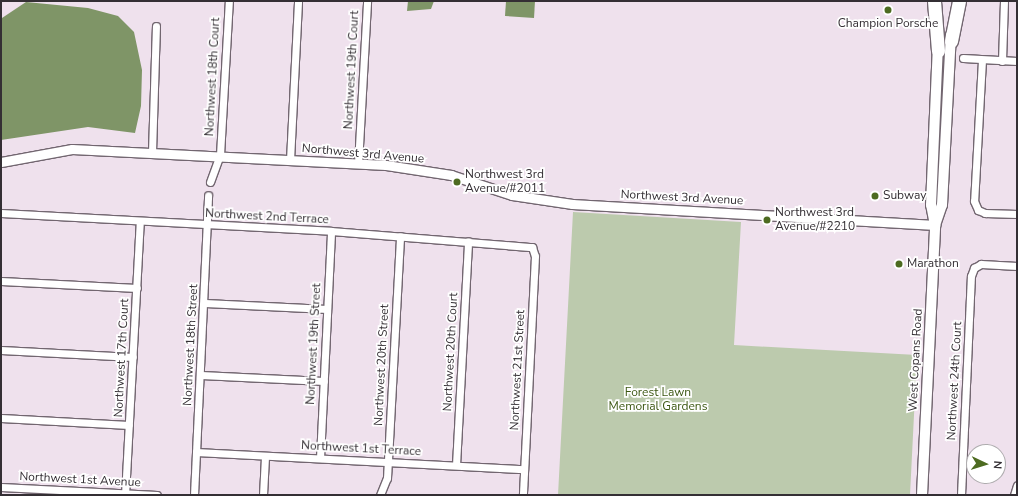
<!DOCTYPE html>
<style>
body{margin:0}
#map{position:relative;width:1018px;height:496px;overflow:hidden;background:#efe1ed;font-family:"Nunito Sans",sans-serif}
div>[style]{position:absolute}
.green>*{inset:0;background:#bccaad}
.water>*{inset:0;background:#7f9567}
.roads{filter:drop-shadow(1px 0 #726670) drop-shadow(-1px 0 #726670) drop-shadow(0 1px #726670) drop-shadow(0 -1px #726670)}
.minor>*{height:7px;margin:-3.5px;padding:0 3.5px;transform-origin:3.5px;border-radius:3.5px;background:#fff}
.tertiary>*{height:9px;margin:-4.5px;padding:0 4.5px;transform-origin:4.5px;border-radius:4.5px;background:#fff}
.secondary>*{height:10px;margin:-5px;padding:0 5px;transform-origin:5px;border-radius:5px;background:#fff}
.motorway>*{height:13px;margin:-6.5px;padding:0 6.5px;transform-origin:6.5px;border-radius:6.5px;background:#fff}
.dots>*{width:11px;height:11px;translate:-50% -50%;box-sizing:border-box;border:2px solid #fff;border-radius:50%}
span{translate:-50% -50%;white-space:nowrap;text-align:center;line-height:1.15;-webkit-text-stroke:3.5px #fff;paint-order:stroke}
.poi-label{font-size:12px;color:#342f34}
.left{translate:0 -50%;text-align:left}
.street-label{font-size:12px;color:#342f34}
.park-label{font-size:12px;color:#3c5712}
.frame{position:absolute;inset:0;border:2px solid #342f34;pointer-events:none}
.north{position:absolute;left:966px;top:444px;width:40px;height:40px;box-sizing:border-box;background:#fff;border:1px solid #aeacae;border-radius:50%;rotate:94deg;font-size:11px;font-weight:700;line-height:16px;text-align:center;color:#342f34}
.north::after{content:'';display:block;margin:auto;width:14px;height:18px;background:#4d6b21;clip-path:polygon(50% 0,100% 100%,50% 72%,0 100%)}
</style>
<div id="map">
<div class="green">
<i style="clip-path:polygon(573px 212px,741px 222px,734px 345px,917px 355px,910px 495px,558px 495px)"></i>
</div>
<div class="water">
<i style="clip-path:polygon(408px 1px,434px 1px,431px 9px,407px 11px)"></i>
<i style="clip-path:polygon(506px 1px,535px 1px,534px 18px,505px 16px)"></i>
<i style="clip-path:polygon(26px 2px,88px 8px,118px 16px,134px 32px,142px 70px,141px 106px,135px 133px,88px 127px,1px 140px,1px 21px,2px 18px)"></i>
</div>
<div class="roads">
<div class="minor">
<i style="left:963px;top:58px;width:54px;rotate:3.2deg"></i>
<i style="left:982px;top:60px;width:141px;rotate:93.2deg"></i>
<i style="left:974px;top:201px;width:10px;rotate:66deg"></i>
<i style="left:978px;top:210px;width:8px;rotate:23deg"></i>
<i style="left:985px;top:213px;width:32px;rotate:2deg"></i>
<i style="left:1002px;top:61px;width:60px;rotate:-88.1deg"></i>
<i style="left:152px;top:152px;width:126px;rotate:-88.2deg"></i>
<i style="left:290px;top:160px;width:159px;rotate:-87.1deg"></i>
<i style="left:358px;top:164px;width:163px;rotate:-86.8deg"></i>
<i style="left:210px;top:182px;width:29px;rotate:-70deg"></i>
<i style="left:220px;top:155px;width:154px;rotate:-86.7deg"></i>
<i style="left:1px;top:213px;width:330px;rotate:3.1deg"></i>
<i style="left:331px;top:231px;width:202px;rotate:4.6deg"></i>
<i style="left:532px;top:247px;width:9px;rotate:72deg"></i>
<i style="left:535px;top:256px;width:239px;rotate:92.9deg"></i>
<i style="left:1px;top:281px;width:136px;rotate:2.9deg"></i>
<i style="left:205px;top:303px;width:122px;rotate:2.8deg"></i>
<i style="left:1px;top:350px;width:132px;rotate:3deg"></i>
<i style="left:201px;top:375px;width:123px;rotate:2.8deg"></i>
<i style="left:1px;top:418px;width:128px;rotate:3.1deg"></i>
<i style="left:196px;top:452px;width:328px;rotate:3deg"></i>
<i style="left:320px;top:458px;width:227px;rotate:-87.2deg"></i>
<i style="left:456px;top:465px;width:224px;rotate:-86.9deg"></i>
<i style="left:1px;top:487px;width:156px;rotate:2.9deg"></i>
<i style="left:125px;top:495px;width:274px;rotate:-86.9deg"></i>
<i style="left:194px;top:495px;width:300px;rotate:-87.3deg"></i>
<i style="left:263px;top:495px;width:39px;rotate:-87deg"></i>
<i style="left:380px;top:495px;width:18px;rotate:-68deg"></i>
<i style="left:387px;top:478px;width:242px;rotate:-86.9deg"></i>
<i style="left:961px;top:495px;width:219px;rotate:-87.4deg"></i>
<i style="left:971px;top:276px;width:9px;rotate:-69deg"></i>
<i style="left:974px;top:268px;width:8px;rotate:-30deg"></i>
<i style="left:981px;top:264px;width:36px;rotate:3deg"></i>
<i style="left:1014px;top:495px;width:10px;rotate:-73deg"></i>
</div>
<div class="tertiary">
<i style="left:1px;top:162px;width:72px;rotate:-10.4deg"></i>
<i style="left:72px;top:149px;width:314px;rotate:2.9deg"></i>
<i style="left:386px;top:165px;width:66px;rotate:8.7deg"></i>
<i style="left:451px;top:175px;width:64px;rotate:18.2deg"></i>
<i style="left:512px;top:195px;width:61px;rotate:8.5deg"></i>
<i style="left:572px;top:204px;width:364px;rotate:3.3deg"></i>
</div>
<div class="secondary">
<i style="left:935px;top:225px;width:20px;rotate:-101deg"></i>
<i style="left:931px;top:205px;width:161px;rotate:-87.5deg"></i>
<i style="left:922px;top:495px;width:270px;rotate:-87.2deg"></i>
<i style="left:935px;top:225px;width:21px;rotate:-71deg"></i>
<i style="left:942px;top:205px;width:170px;rotate:-87deg"></i>
</div>
<div class="motorway">
<i style="left:934px;top:1px;width:50px;rotate:85.4deg"></i>
<i style="left:951px;top:41px;width:41px;rotate:-78.7deg"></i>
</div>
</div>
<div class="dots">
<i style="left:888px;top:10px;background:#4d6b21"></i>
<i style="left:457px;top:182px;background:#4d6b21"></i>
<i style="left:875px;top:196px;background:#4d6b21"></i>
<i style="left:767px;top:220px;background:#4d6b21"></i>
<i style="left:899px;top:264px;background:#4d6b21"></i>
</div>
<div class="poi-label">
<span style="left:888px;top:24px">Champion Porsche</span>
<span class="left" style="left:465px;top:182px">Northwest 3rd<br>Avenue/#2011</span>
<span class="left" style="left:883px;top:196px">Subway</span>
<span class="left" style="left:775px;top:220px">Northwest 3rd<br>Avenue/#2210</span>
<span class="left" style="left:907px;top:264px">Marathon</span>
</div>
<div class="street-label">
<span style="left:352px;top:70px;rotate:-87deg">Northwest 19th Court</span>
<span style="left:213px;top:77px;rotate:-87deg">Northwest 18th Court</span>
<span style="left:363px;top:154px;rotate:5deg">Northwest 3rd Avenue</span>
<span style="left:682px;top:198px;rotate:3deg">Northwest 3rd Avenue</span>
<span style="left:267px;top:217px;rotate:3deg">Northwest 2nd Terrace</span>
<span style="left:314px;top:344px;rotate:-87deg">Northwest 19th Street</span>
<span style="left:191px;top:345px;rotate:-87deg">Northwest 18th Street</span>
<span style="left:451px;top:352px;rotate:-87deg">Northwest 20th Court</span>
<span style="left:122px;top:358px;rotate:-87deg">Northwest 17th Court</span>
<span style="left:916px;top:360px;rotate:-87deg">West Copans Road</span>
<span style="left:382px;top:365px;rotate:-87deg">Northwest 20th Street</span>
<span style="left:518px;top:370px;rotate:-87deg">Northwest 21st Street</span>
<span style="left:955px;top:381px;rotate:-87deg">Northwest 24th Court</span>
<span style="left:361px;top:449px;rotate:3deg">Northwest 1st Terrace</span>
<span style="left:80px;top:480px;rotate:3deg">Northwest 1st Avenue</span>
</div>
<div class="park-label">
<span style="left:658px;top:400px">Forest Lawn<br>Memorial Gardens</span>
</div>
<div class="frame"></div>
<div class="north">N</div>
</div>
